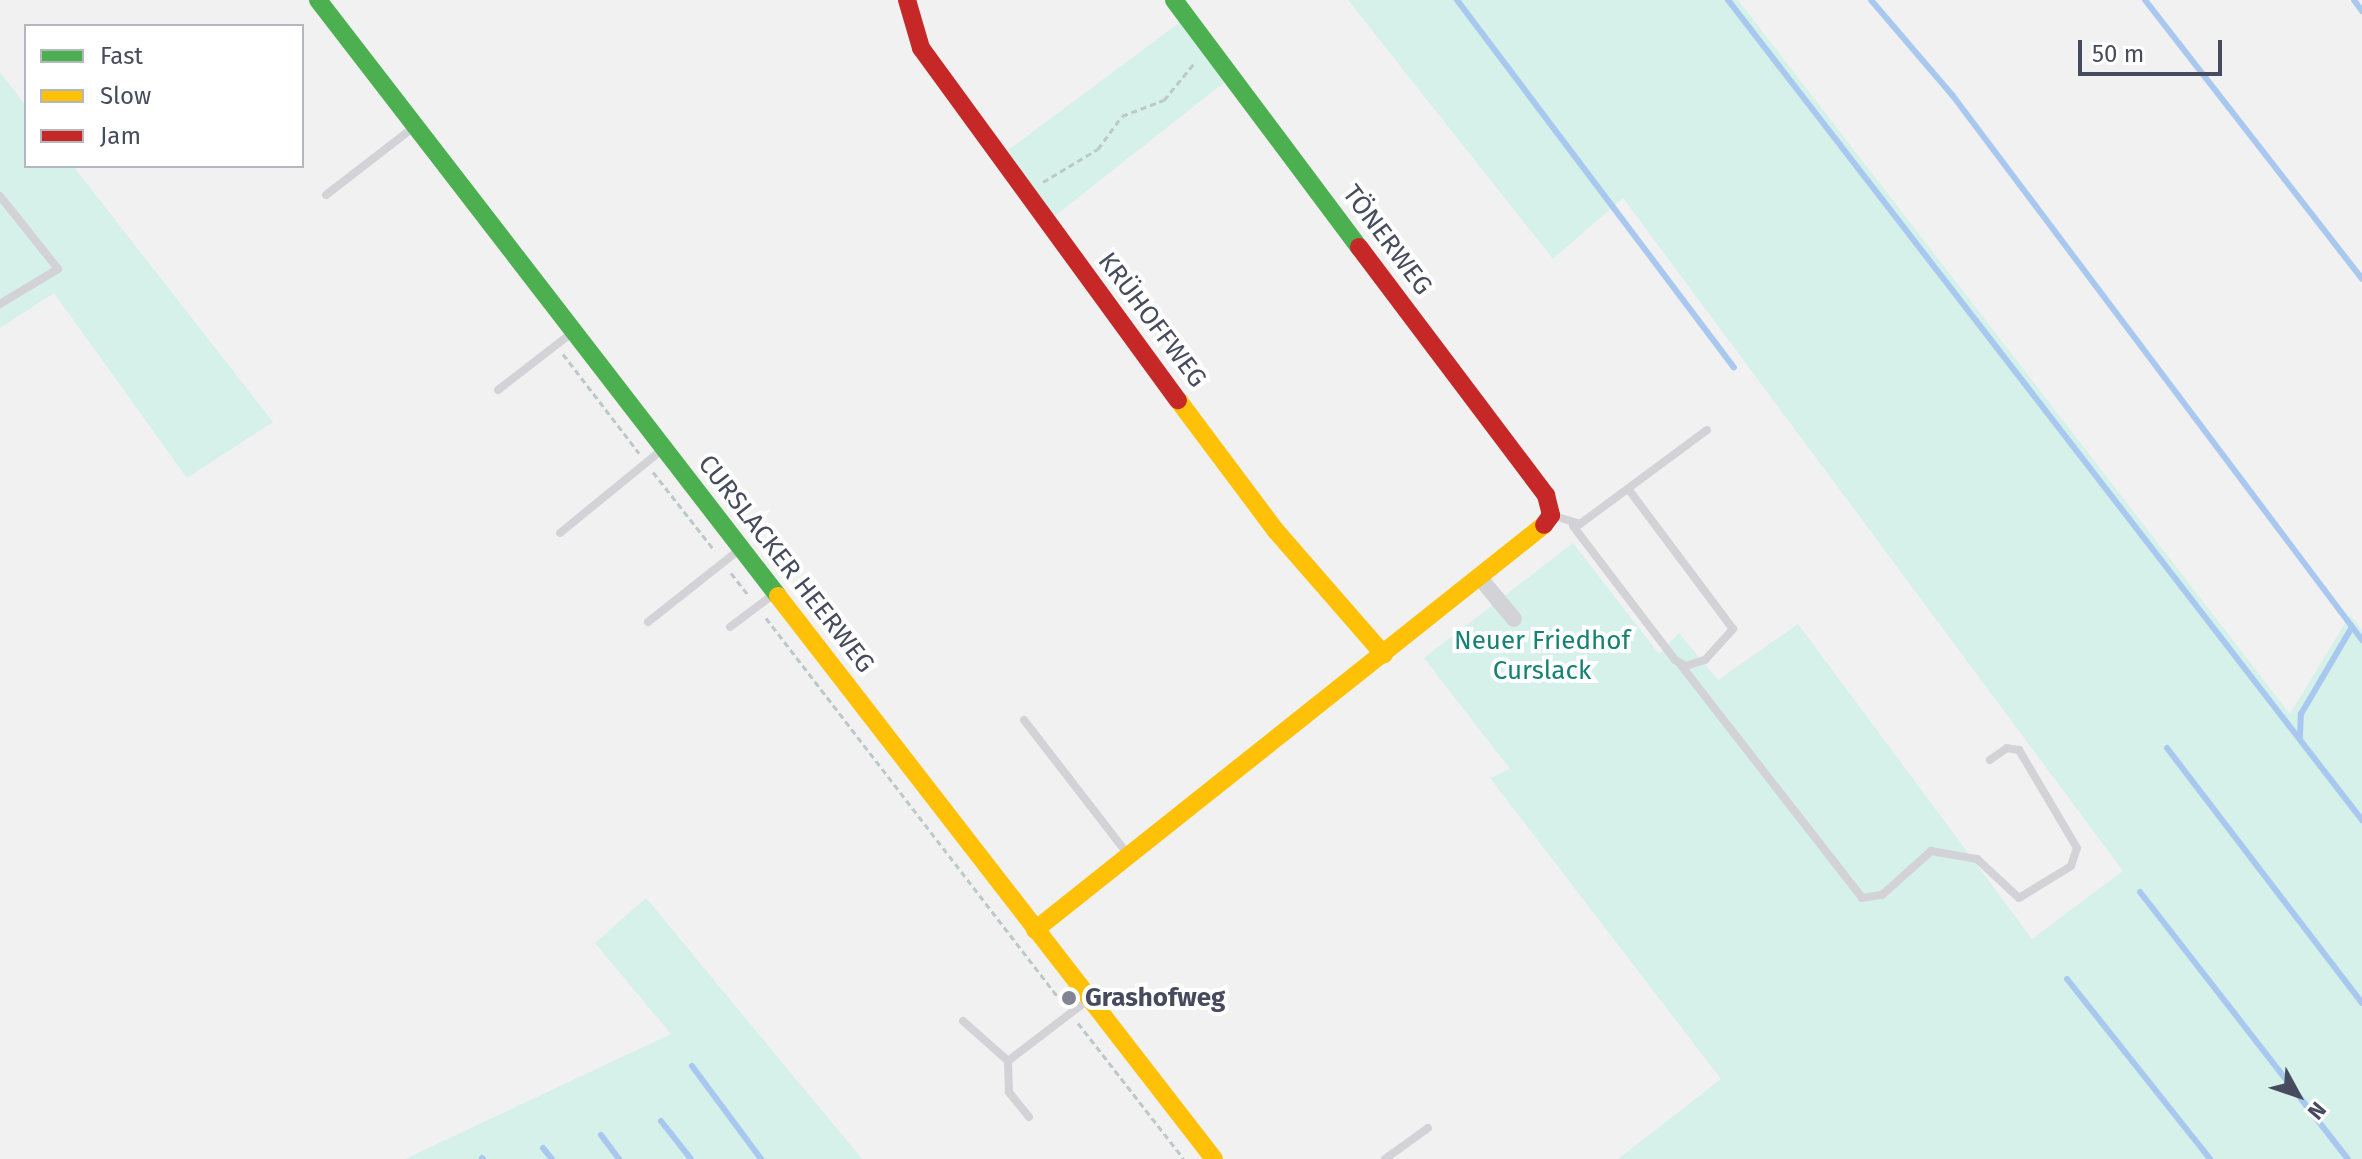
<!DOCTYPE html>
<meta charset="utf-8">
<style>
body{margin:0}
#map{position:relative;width:2362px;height:1159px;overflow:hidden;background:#f1f1f1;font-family:"Fira Sans",sans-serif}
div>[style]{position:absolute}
.green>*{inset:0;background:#d5f1e9}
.stream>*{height:6px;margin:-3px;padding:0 3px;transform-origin:3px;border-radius:3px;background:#a9c8ef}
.path>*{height:3px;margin-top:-1.5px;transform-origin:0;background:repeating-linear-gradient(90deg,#bcc8c9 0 6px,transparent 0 10px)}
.lane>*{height:8px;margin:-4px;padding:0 4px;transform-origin:4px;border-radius:4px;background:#d2d2d7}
.street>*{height:16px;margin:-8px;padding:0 8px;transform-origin:8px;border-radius:8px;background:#d2d2d7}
.fast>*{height:18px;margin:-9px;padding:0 9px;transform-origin:9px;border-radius:9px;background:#4caf50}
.slow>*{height:18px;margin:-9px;padding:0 9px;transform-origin:9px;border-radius:9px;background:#ffc107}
.jam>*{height:18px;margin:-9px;padding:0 9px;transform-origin:9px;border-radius:9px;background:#c62828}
.dots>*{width:22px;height:22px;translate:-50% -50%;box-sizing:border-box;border:4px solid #fff;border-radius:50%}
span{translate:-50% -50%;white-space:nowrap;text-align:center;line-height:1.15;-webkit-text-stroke:8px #fff;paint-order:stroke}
.street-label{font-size:26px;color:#474b5e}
.park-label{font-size:26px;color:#158272}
.poi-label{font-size:26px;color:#474b5e;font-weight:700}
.left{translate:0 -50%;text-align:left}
.legend{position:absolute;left:24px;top:24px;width:280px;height:144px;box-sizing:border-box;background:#fff;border:2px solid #b5b7bf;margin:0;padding:10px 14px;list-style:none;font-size:24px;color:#474b5e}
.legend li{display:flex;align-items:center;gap:16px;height:40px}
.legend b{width:40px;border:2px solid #b5b7bf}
.north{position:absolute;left:2258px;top:1055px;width:80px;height:80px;-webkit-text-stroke:6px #fff;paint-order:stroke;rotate:130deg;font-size:22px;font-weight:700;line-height:32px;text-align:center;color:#474b5e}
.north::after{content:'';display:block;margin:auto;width:28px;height:36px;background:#474b5e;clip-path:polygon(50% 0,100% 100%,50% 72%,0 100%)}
.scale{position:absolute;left:2078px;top:40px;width:144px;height:36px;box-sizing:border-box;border:4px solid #474b5e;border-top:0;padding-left:10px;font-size:24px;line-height:28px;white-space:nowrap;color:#474b5e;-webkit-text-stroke:6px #fff;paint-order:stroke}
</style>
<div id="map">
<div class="green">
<i style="clip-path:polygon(1348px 0,1738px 0,2290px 714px,2350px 615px,2362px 630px,2362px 1159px,1618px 1159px,1721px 1079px,1490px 778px,1510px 769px,1424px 658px,1573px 543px,1659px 654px,1679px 633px,1718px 680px,1798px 624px,2032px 939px,2123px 871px,1623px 198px,1553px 259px)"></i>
<i style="clip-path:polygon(1187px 17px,1231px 77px,1046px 223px,999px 157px)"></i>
<i style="clip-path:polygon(0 72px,26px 106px,26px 166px,73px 166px,273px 422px,187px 478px,54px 293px,0 328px)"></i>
<i style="clip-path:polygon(646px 898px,862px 1159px,405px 1159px,671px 1034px,595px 943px)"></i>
</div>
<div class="stream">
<i style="left:1457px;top:0;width:460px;rotate:53deg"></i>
<i style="left:1728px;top:0;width:1037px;rotate:52.29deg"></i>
<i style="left:1871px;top:0;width:126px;rotate:49.5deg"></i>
<i style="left:1953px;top:96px;width:681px;rotate:53.06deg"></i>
<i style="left:2145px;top:0;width:353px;rotate:52.1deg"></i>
<i style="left:2354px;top:0;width:14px;rotate:54deg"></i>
<i style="left:2300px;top:737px;width:23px;rotate:-88deg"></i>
<i style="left:2301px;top:714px;width:101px;rotate:-59.6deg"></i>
<i style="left:2167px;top:748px;width:321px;rotate:52.6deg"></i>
<i style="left:2140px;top:892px;width:338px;rotate:52.1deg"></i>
<i style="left:2067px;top:979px;width:230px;rotate:51.5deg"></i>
<i style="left:692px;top:1066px;width:116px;rotate:53.4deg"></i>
<i style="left:661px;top:1121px;width:48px;rotate:51.7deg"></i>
<i style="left:601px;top:1135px;width:30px;rotate:53deg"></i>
<i style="left:543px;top:1148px;width:14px;rotate:51deg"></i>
<i style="left:482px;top:1158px;width:1px;rotate:45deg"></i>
</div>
<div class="path">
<i style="left:1043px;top:182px;width:64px;rotate:-31deg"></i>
<i style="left:1098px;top:149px;width:41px;rotate:-54deg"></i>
<i style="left:1122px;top:116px;width:45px;rotate:-20.9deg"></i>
<i style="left:1164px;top:100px;width:50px;rotate:-50.6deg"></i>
<i style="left:563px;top:354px;width:125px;rotate:52.5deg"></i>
<i style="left:653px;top:472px;width:100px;rotate:51.9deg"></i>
<i style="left:731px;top:573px;width:29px;rotate:52deg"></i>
<i style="left:766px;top:618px;width:483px;rotate:52.4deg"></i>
<i style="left:1078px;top:1023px;width:172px;rotate:52.1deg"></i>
</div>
<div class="lane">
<i style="left:326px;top:195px;width:111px;rotate:-37.7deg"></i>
<i style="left:0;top:196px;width:93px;rotate:51.5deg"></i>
<i style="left:58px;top:269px;width:68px;rotate:148.9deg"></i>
<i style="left:498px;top:390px;width:95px;rotate:-37.7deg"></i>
<i style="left:1551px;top:515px;width:30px;rotate:17deg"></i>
<i style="left:1580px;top:524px;width:158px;rotate:-36.5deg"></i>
<i style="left:1573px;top:526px;width:168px;rotate:52.7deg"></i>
<i style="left:1675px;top:660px;width:13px;rotate:29deg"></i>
<i style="left:1686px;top:666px;width:20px;rotate:-18deg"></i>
<i style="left:1705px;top:660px;width:42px;rotate:-47.9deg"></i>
<i style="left:1733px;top:629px;width:174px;rotate:-126.8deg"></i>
<i style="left:560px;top:533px;width:133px;rotate:-39.2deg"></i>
<i style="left:648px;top:622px;width:117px;rotate:-38.4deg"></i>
<i style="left:730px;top:627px;width:55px;rotate:-36.9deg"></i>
<i style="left:1680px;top:664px;width:296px;rotate:52.1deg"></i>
<i style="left:1862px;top:898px;width:20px;rotate:-9deg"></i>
<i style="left:1882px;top:895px;width:66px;rotate:-41.9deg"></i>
<i style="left:1931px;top:851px;width:47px;rotate:9.9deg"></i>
<i style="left:1977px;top:859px;width:57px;rotate:42.9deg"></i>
<i style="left:2019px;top:898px;width:61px;rotate:-31.6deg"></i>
<i style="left:2071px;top:866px;width:19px;rotate:-72deg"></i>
<i style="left:2077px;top:848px;width:114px;rotate:-120.6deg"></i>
<i style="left:2019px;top:750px;width:12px;rotate:-171deg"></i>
<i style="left:2007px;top:748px;width:21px;rotate:145deg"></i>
<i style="left:1024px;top:720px;width:172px;rotate:52.3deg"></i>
<i style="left:963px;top:1021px;width:60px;rotate:41.6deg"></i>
<i style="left:1029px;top:1117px;width:32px;rotate:-129deg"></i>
<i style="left:1009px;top:1092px;width:31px;rotate:-92deg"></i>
<i style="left:1008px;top:1061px;width:102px;rotate:-37.4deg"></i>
<i style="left:1385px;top:1159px;width:53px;rotate:-35.8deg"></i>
</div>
<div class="street">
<i style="left:1480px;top:578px;width:53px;rotate:50.3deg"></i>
</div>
<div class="fast">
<i style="left:318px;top:0;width:753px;rotate:52.34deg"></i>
<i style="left:1174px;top:0;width:309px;rotate:53.2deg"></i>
</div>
<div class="slow">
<i style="left:1178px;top:400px;width:164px;rotate:53.2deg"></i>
<i style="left:1276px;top:531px;width:164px;rotate:48.9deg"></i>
<i style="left:778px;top:596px;width:712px;rotate:52.24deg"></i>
<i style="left:1035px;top:930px;width:650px;rotate:-38.51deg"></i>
</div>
<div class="jam">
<i style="left:907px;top:0;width:50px;rotate:73.7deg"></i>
<i style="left:921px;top:48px;width:436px;rotate:53.9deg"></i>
<i style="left:1359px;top:247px;width:311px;rotate:53deg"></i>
<i style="left:1546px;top:495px;width:21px;rotate:76deg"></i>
<i style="left:1551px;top:515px;width:12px;rotate:125deg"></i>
</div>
<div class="dots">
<i style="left:1069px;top:998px;background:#828591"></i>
</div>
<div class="street-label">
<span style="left:1387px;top:240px;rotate:53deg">TÖNERWEG</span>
<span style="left:1152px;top:320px;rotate:53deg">KRÜHOFFWEG</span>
<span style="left:786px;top:564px;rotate:52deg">CURSLACKER HEERWEG</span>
</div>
<div class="park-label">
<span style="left:1542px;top:656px">Neuer Friedhof<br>Curslack</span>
</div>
<div class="poi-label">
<span class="left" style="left:1085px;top:998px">Grashofweg</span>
</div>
<ul class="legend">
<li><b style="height:10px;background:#4caf50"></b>Fast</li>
<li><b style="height:10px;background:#ffc107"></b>Slow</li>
<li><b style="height:10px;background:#c62828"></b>Jam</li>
</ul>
<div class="north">N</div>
<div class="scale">50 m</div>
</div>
